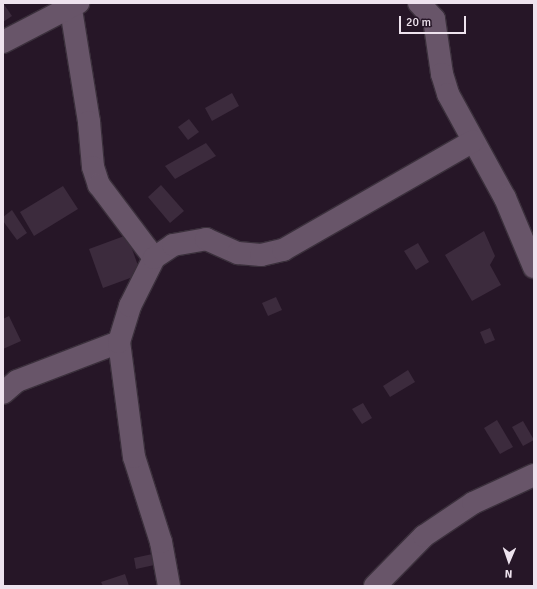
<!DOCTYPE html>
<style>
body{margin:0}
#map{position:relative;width:537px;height:589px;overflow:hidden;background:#261627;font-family:Signika,sans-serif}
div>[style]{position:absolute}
.building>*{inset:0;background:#3c2b3d}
.roads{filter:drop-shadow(1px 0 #3b303c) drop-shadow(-1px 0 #3b303c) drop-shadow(0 1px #3b303c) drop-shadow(0 -1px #3b303c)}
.minor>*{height:22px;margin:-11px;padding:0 11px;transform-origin:11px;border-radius:11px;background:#685569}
span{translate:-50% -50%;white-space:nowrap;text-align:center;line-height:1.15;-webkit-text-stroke:3px #261627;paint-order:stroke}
.frame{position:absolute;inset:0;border:4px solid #eee3ee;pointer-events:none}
.north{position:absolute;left:489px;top:541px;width:40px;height:40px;-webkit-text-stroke:3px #261627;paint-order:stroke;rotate:182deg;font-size:11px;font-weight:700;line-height:16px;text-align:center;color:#eee3ee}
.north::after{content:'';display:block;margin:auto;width:14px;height:18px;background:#eee3ee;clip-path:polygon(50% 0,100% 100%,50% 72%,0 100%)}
.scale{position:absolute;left:399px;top:16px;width:67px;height:18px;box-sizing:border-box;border:2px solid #eee3ee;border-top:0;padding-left:5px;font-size:12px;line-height:14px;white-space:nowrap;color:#eee3ee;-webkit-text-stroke:3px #261627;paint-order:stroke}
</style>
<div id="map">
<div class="building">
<i style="clip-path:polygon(3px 3px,12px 16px,3px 22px)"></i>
<i style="clip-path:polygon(232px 93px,239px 106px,212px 121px,205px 108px)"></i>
<i style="clip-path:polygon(189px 119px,199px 132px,188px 140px,178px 127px)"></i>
<i style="clip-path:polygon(206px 143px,216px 156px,175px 179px,165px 166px)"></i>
<i style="clip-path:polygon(161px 185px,184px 211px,170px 223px,148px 197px)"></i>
<i style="clip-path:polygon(63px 186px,78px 209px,34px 236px,20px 212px)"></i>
<i style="clip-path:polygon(12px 210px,27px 233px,17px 240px,3px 221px,3px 217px)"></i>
<i style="clip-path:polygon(484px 231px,495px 256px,490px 265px,501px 285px,472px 301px,445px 255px)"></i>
<i style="clip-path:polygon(127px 235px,141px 274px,103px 288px,89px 249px)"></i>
<i style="clip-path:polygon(418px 243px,429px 262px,416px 270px,404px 251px)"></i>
<i style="clip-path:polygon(276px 297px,282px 310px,268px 316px,262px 303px)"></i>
<i style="clip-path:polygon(9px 316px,21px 341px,3px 349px,3px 319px)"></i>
<i style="clip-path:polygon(490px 328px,495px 340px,485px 344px,480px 332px)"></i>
<i style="clip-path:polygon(408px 370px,415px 382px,390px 397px,383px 386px)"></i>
<i style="clip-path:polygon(363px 403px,372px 418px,362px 424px,352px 409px)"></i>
<i style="clip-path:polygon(497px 420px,513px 447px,500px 454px,484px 428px)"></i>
<i style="clip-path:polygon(523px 421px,534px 440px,523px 446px,512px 427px)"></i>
<i style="clip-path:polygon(157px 553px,159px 564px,136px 569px,134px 558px)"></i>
<i style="clip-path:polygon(125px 574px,129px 586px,103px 586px,101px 582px)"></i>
</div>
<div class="roads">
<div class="minor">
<i style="left:70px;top:3px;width:121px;rotate:80.9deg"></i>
<i style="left:89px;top:122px;width:45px;rotate:84.9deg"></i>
<i style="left:93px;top:167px;width:19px;rotate:72deg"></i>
<i style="left:99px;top:185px;width:91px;rotate:53deg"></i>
<i style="left:419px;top:3px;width:22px;rotate:47deg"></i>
<i style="left:434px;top:19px;width:56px;rotate:81.7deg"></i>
<i style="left:442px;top:74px;width:21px;rotate:73deg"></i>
<i style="left:448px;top:94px;width:119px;rotate:61.3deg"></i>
<i style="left:505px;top:198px;width:75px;rotate:67.2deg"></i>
<i style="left:3px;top:42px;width:85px;rotate:-27.5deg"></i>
<i style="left:3px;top:393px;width:18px;rotate:-41deg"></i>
<i style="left:17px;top:381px;width:109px;rotate:-20.9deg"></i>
<i style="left:169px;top:586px;width:45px;rotate:-100.3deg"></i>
<i style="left:161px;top:542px;width:89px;rotate:-107.6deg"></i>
<i style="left:134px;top:457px;width:116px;rotate:-97.4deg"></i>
<i style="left:119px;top:342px;width:38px;rotate:-73deg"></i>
<i style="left:130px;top:306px;width:54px;rotate:-63.4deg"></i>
<i style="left:154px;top:258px;width:23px;rotate:-34deg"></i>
<i style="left:173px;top:245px;width:34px;rotate:-10deg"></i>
<i style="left:206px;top:239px;width:35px;rotate:24deg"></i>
<i style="left:238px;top:253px;width:23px;rotate:5deg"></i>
<i style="left:261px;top:255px;width:23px;rotate:-13deg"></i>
<i style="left:283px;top:250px;width:219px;rotate:-29.8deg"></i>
<i style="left:375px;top:586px;width:70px;rotate:-45.6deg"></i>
<i style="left:424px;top:536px;width:59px;rotate:-34deg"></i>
<i style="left:473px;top:503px;width:67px;rotate:-24.7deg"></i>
</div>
</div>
<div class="frame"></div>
<div class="north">N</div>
<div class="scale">20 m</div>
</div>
